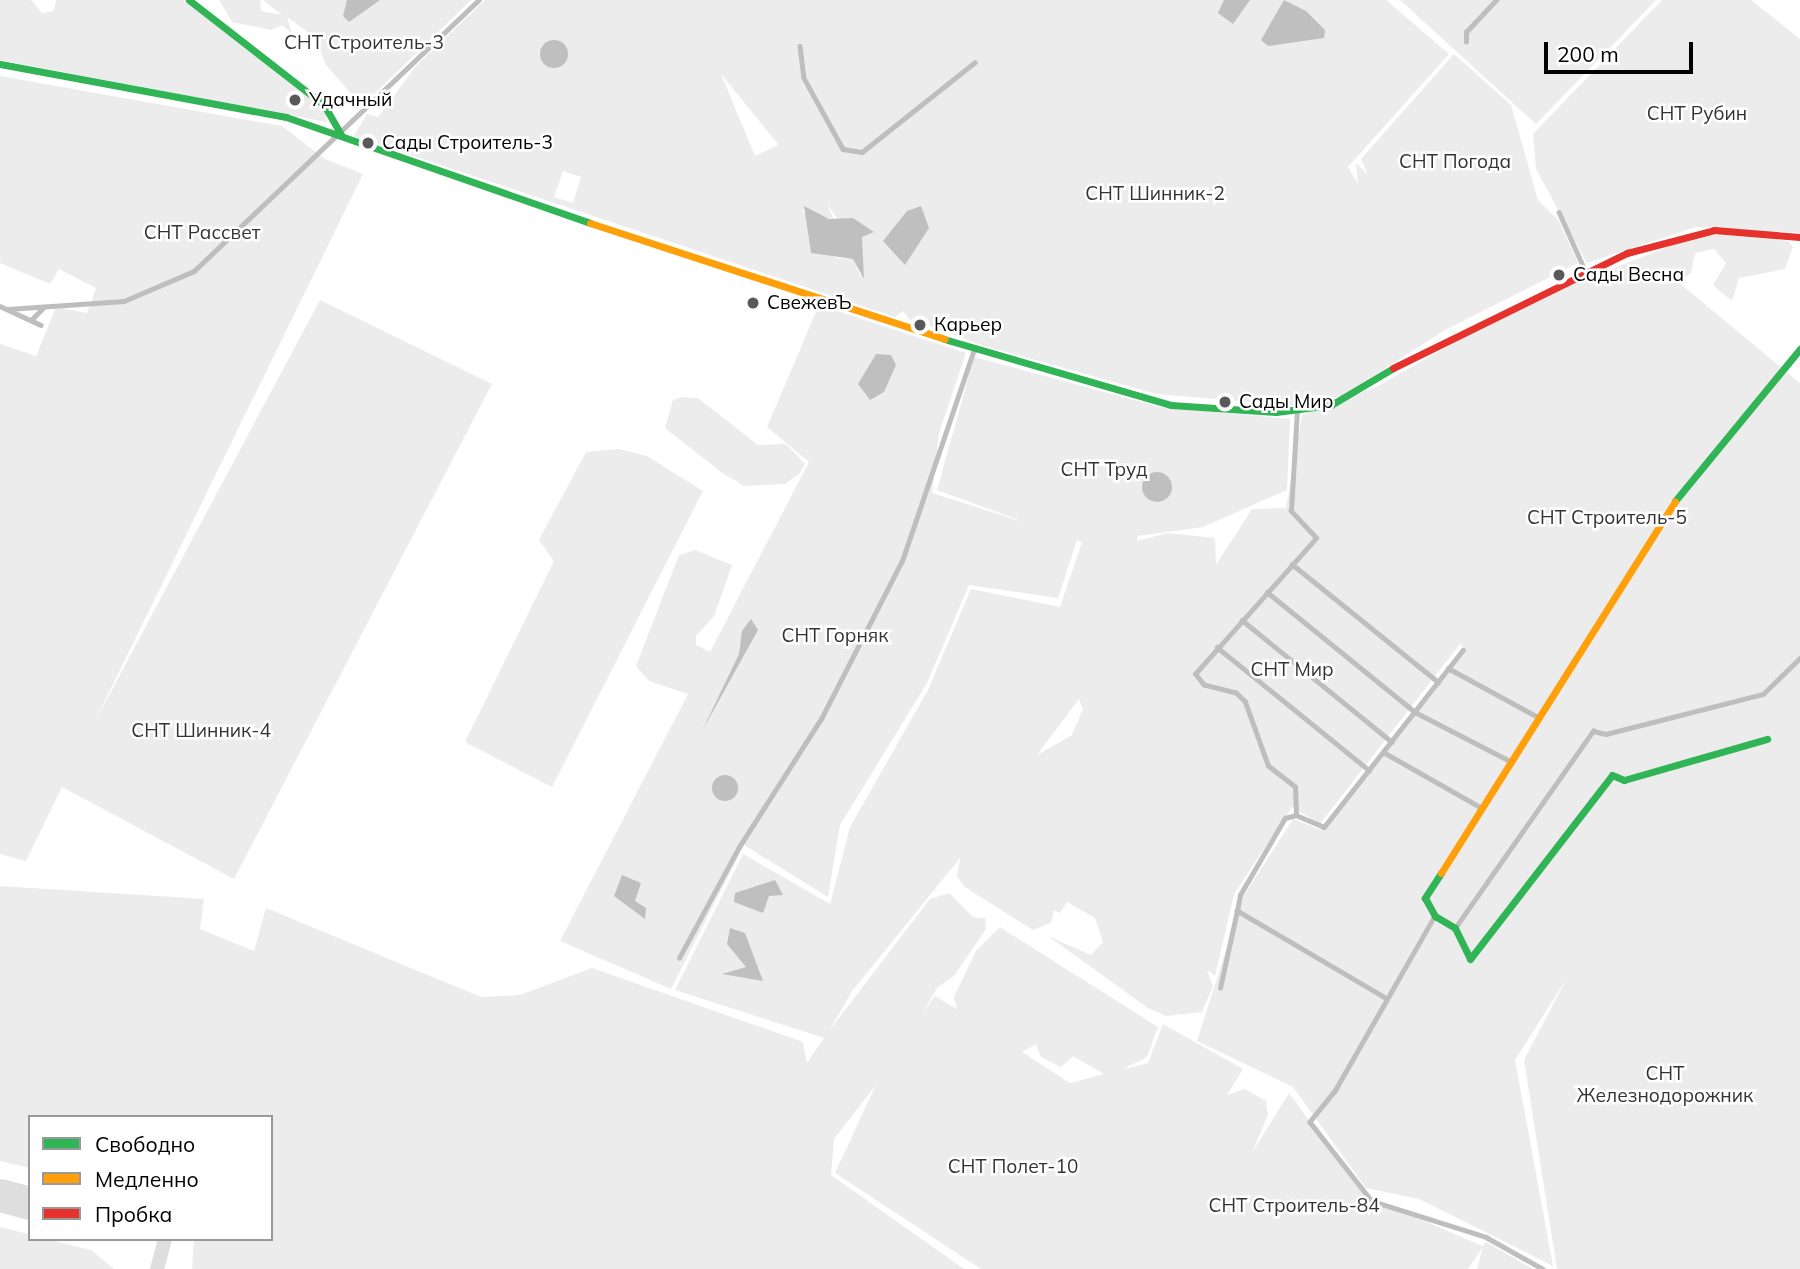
<!DOCTYPE html>
<meta charset="utf-8">
<style>
body{margin:0}
#map{position:relative;width:1800px;height:1269px;overflow:hidden;background:#fff;font-family:Mulish,sans-serif}
div>[style]{position:absolute}
.green>*{inset:0;background:#ececec}
.water>*{inset:0;background:#bfbfbf}
.round{border-radius:50%}
.taxiway>*{height:14px;margin:-7px;padding:0 7px;transform-origin:7px;border-radius:7px;background:#dedede}
.runway>*{height:33px;margin:-16.5px;padding:0 16.5px;transform-origin:16.5px;border-radius:16.5px;background:#dedede}
.street>*{height:4.5px;margin:-2.25px;padding:0 2.25px;transform-origin:2.25px;border-radius:2.25px;background:#bebebe}
.fast>*{height:7px;margin:-3.5px;padding:0 3.5px;transform-origin:3.5px;border-radius:3.5px;background:#30b455}
.slow>*{height:7px;margin:-3.5px;padding:0 3.5px;transform-origin:3.5px;border-radius:3.5px;background:#ff9f0a}
.jam>*{height:7px;margin:-3.5px;padding:0 3.5px;transform-origin:3.5px;border-radius:3.5px;background:#e5322d}
.dots>*{width:19px;height:19px;translate:-50% -50%;box-sizing:border-box;border:4px solid #fff;border-radius:50%}
span{translate:-50% -50%;white-space:nowrap;text-align:center;line-height:1.15;-webkit-text-stroke:5px #fff;paint-order:stroke}
.park-label{font-size:19px;color:#333}
.poi-label{font-size:19px;color:#000}
.left{translate:0 -50%;text-align:left}
.legend{position:absolute;left:28px;top:1115px;width:245px;height:126px;box-sizing:border-box;background:#fff;border:2px solid #999;margin:0;padding:9px 12px;list-style:none;font-size:21px;color:#000}
.legend li{display:flex;align-items:center;gap:14px;height:35px}
.legend b{width:35px;border:2px solid #999}
.scale{position:absolute;left:1544px;top:42px;width:149px;height:32px;box-sizing:border-box;border:4px solid #000;border-top:0;padding-left:9px;font-size:21px;line-height:24px;white-space:nowrap;color:#000;-webkit-text-stroke:5px #fff;paint-order:stroke}
</style>
<div id="map">
<div class="green">
<i style="clip-path:polygon(0 0,31px 0,42px 13px,54px 11px,56px 0,184px 0,326px 112px,327px 122px,0 60px)"></i>
<i style="clip-path:polygon(219px 0,260px 0,261px 11px,282px 15px,263px 0,471px 0,362px 106px,326px 65px,315px 37px,287px 17px,292px 34px,282px 25px,271px 30px,232px 22px)"></i>
<i style="clip-path:polygon(evenodd,485px 0,1386px 0,1449px 54px,1348px 167px,1358px 184px,1356px 163px,1368px 175px,1361px 159px,1454px 54px,1511px 105px,1538px 200px,1559px 221px,1578px 263px,1445px 330px,1342px 396px,1299px 406px,1156px 394px,982px 345px,909px 319px,903px 311px,895px 317px,354px 136px,367px 114px,378px 117px,416px 66px,485px 0,721px 74px,778px 144px,778px 145px,755px 156px,721px 74px,485px 0,563px 171px,581px 177px,573px 203px,554px 197px,563px 171px,485px 0,827px 204px,863px 255px,861px 277px,853px 259px,836px 258px,808px 237px,811px 222px,801px 209px,834px 220px,827px 204px)"></i>
<i style="clip-path:polygon(1400px 0,1656px 0,1536px 124px)"></i>
<i style="clip-path:polygon(1662px 0,1751px 0,1800px 39px,1800px 233px,1696px 227px,1587px 263px,1536px 169px,1533px 134px)"></i>
<i style="clip-path:polygon(0 76px,282px 126px,325px 159px,363px 174px,92px 727px,320px 300px,492px 384px,234px 879px,62px 787px,26px 861px,0 854px,0 344px,36px 356px,56px 307px,87px 313px,96px 288px,59px 269px,50px 284px,0 263px)"></i>
<i style="clip-path:polygon(evenodd,1703px 233px,1788px 241px,1793px 247px,1785px 269px,1739px 278px,1732px 301px,1713px 285px,1726px 263px,1714px 249px,1695px 253px,1691px 273px,1678px 282px,1800px 383px,1800px 1269px,1557px 1269px,1524px 1060px,1567px 978px,1515px 1060px,1553px 1266px,1419px 1199px,1366px 1188px,1293px 1087px,1197px 1041px,1243px 897px,1293px 819px,1321px 830px,1467px 649px,1460px 644px,1320px 824px,1292px 807px,1234px 894px,1215px 976px,1207px 970px,1213px 986px,1202px 1012px,1166px 1016px,1148px 1008px,1048px 936px,1091px 955px,1103px 942px,1095px 918px,1067px 902px,1060px 913px,1054px 910px,1051px 923px,1033px 930px,966px 888px,957px 877px,960px 858px,853px 990px,829px 1031px,930px 899px,949px 893px,973px 917px,985px 918px,986px 929px,954px 976px,937px 988px,923px 1013px,935px 996px,957px 1009px,954px 997px,976px 951px,1000px 927px,1158px 1027px,1147px 1057px,1121px 1070px,1148px 1063px,1163px 1024px,1243px 1069px,1227px 1095px,1245px 1089px,1266px 1101px,1268px 1115px,1252px 1153px,1289px 1093px,1363px 1194px,1482px 1246px,1486px 1242px,1533px 1269px,1477px 1269px,1483px 1247px,1468px 1269px,981px 1269px,835px 1173px,876px 1085px,834px 1139px,831px 1175px,964px 1269px,192px 1269px,194px 1239px,271px 1239px,271px 1117px,30px 1117px,30px 1168px,0 1161px,0 886px,204px 899px,200px 929px,254px 951px,266px 908px,481px 997px,520px 995px,592px 968px,803px 1042px,807px 1063px,824px 1038px,675px 990px,743px 854px,830px 904px,850px 827px,928px 690px,971px 589px,1060px 607px,1082px 542px,1077px 540px,1058px 598px,969px 585px,927px 683px,840px 825px,828px 897px,744px 845px,671px 989px,560px 941px,688px 694px,649px 681px,636px 666px,679px 555px,695px 550px,732px 565px,714px 616px,696px 636px,696px 645px,710px 652px,809px 462px,767px 427px,819px 305px,966px 353px,939px 433px,932px 493px,1030px 524px,937px 490px,974px 357px,1160px 407px,1290px 419px,1287px 490px,1203px 527px,1138px 536px,1137px 541px,1167px 533px,1215px 538px,1216px 565px,1252px 509px,1286px 508px,1302px 415px,1376px 387px,1523px 304px,1703px 233px,1079px 699px,1083px 709px,1072px 735px,1037px 755px,1079px 699px,1703px 233px,1036px 1044px,1041px 1057px,1061px 1067px,1073px 1056px,1104px 1074px,1070px 1083px,1022px 1052px,1036px 1044px)"></i>
<i style="clip-path:polygon(682px 397px,698px 398px,758px 445px,786px 444px,805px 464px,800px 473px,785px 484px,744px 486px,721px 472px,665px 428px,673px 400px)"></i>
<i style="clip-path:polygon(619px 449px,647px 456px,703px 491px,552px 787px,465px 742px,554px 561px,539px 540px,586px 452px)"></i>
<i style="clip-path:polygon(0 1227px,91px 1250px,114px 1269px,0 1269px)"></i>
</div>
<div class="water">
<i style="clip-path:polygon(347px 0,380px 0,349px 22px,343px 16px)"></i>
<i style="clip-path:polygon(1224px 0,1250px 0,1233px 24px,1218px 13px)"></i>
<i style="clip-path:polygon(1284px 0,1306px 11px,1325px 30px,1324px 38px,1268px 46px,1261px 40px)"></i>
<i class="round" style="left:540px;top:40px;width:28px;height:28px"></i>
<i style="clip-path:polygon(804px 206px,829px 219px,853px 218px,874px 232px,862px 237px,864px 279px,853px 259px,811px 253px)"></i>
<i style="clip-path:polygon(921px 206px,929px 228px,905px 265px,883px 241px,907px 211px)"></i>
<i style="clip-path:polygon(876px 354px,891px 355px,896px 365px,884px 392px,870px 400px,858px 384px)"></i>
<i class="round" style="left:1142px;top:472px;width:30px;height:30px"></i>
<i style="clip-path:polygon(751px 619px,758px 630px,702px 731px,739px 654px,742px 631px)"></i>
<i class="round" style="left:712px;top:775px;width:26px;height:26px"></i>
<i style="clip-path:polygon(622px 875px,641px 883px,635px 901px,646px 908px,645px 919px,614px 896px)"></i>
<i style="clip-path:polygon(775px 880px,783px 895px,769px 896px,763px 913px,734px 902px,735px 893px)"></i>
<i style="clip-path:polygon(730px 928px,745px 933px,763px 981px,722px 974px,746px 967px,727px 944px)"></i>
</div>
<div class="taxiway">
<i style="left:157px;top:1269px;width:31px;rotate:-75deg"></i>
</div>
<div class="runway">
<i style="left:0;top:1195px;width:31px;rotate:15deg"></i>
</div>
<div class="street">
<i style="left:1466px;top:42px;width:10px;rotate:-90deg"></i>
<i style="left:1466px;top:32px;width:44px;rotate:-46.8deg"></i>
<i style="left:800px;top:46px;width:32px;rotate:83deg"></i>
<i style="left:804px;top:78px;width:81px;rotate:61.2deg"></i>
<i style="left:843px;top:149px;width:19px;rotate:9deg"></i>
<i style="left:862px;top:152px;width:144px;rotate:-38.5deg"></i>
<i style="left:1559px;top:212px;width:64px;rotate:65.9deg"></i>
<i style="left:0;top:306px;width:45px;rotate:24.9deg"></i>
<i style="left:8px;top:309px;width:116px;rotate:-3.9deg"></i>
<i style="left:124px;top:301px;width:76px;rotate:-23.2deg"></i>
<i style="left:194px;top:271px;width:393px;rotate:-43.6deg"></i>
<i style="left:31px;top:320px;width:17px;rotate:-45deg"></i>
<i style="left:1292px;top:564px;width:188px;rotate:38.9deg"></i>
<i style="left:1267px;top:592px;width:191px;rotate:39deg"></i>
<i style="left:1415px;top:712px;width:107px;rotate:27.3deg"></i>
<i style="left:1242px;top:620px;width:193px;rotate:39.1deg"></i>
<i style="left:1217px;top:647px;width:196px;rotate:39deg"></i>
<i style="left:1448px;top:668px;width:102px;rotate:28.6deg"></i>
<i style="left:1385px;top:753px;width:112px;rotate:29.6deg"></i>
<i style="left:1296px;top:815px;width:28px;rotate:-92deg"></i>
<i style="left:1295px;top:787px;width:34px;rotate:-142deg"></i>
<i style="left:1268px;top:766px;width:68px;rotate:-109.8deg"></i>
<i style="left:1245px;top:702px;width:13px;rotate:-135deg"></i>
<i style="left:1236px;top:693px;width:33px;rotate:-166deg"></i>
<i style="left:1204px;top:685px;width:14px;rotate:-129deg"></i>
<i style="left:1195px;top:674px;width:182px;rotate:-48.3deg"></i>
<i style="left:1316px;top:538px;width:37px;rotate:-133deg"></i>
<i style="left:1291px;top:511px;width:100px;rotate:-86.6deg"></i>
<i style="left:1435px;top:916px;width:202px;rotate:119.7deg"></i>
<i style="left:1335px;top:1091px;width:40px;rotate:129deg"></i>
<i style="left:1310px;top:1122px;width:100px;rotate:51.9deg"></i>
<i style="left:1372px;top:1201px;width:120px;rotate:17.5deg"></i>
<i style="left:1486px;top:1237px;width:65px;rotate:29.3deg"></i>
<i style="left:1455px;top:928px;width:241px;rotate:-55deg"></i>
<i style="left:1593px;top:731px;width:13px;rotate:13deg"></i>
<i style="left:1606px;top:734px;width:162px;rotate:-14.3deg"></i>
<i style="left:1763px;top:694px;width:52px;rotate:-44.2deg"></i>
<i style="left:679px;top:958px;width:126px;rotate:-61.6deg"></i>
<i style="left:739px;top:847px;width:152px;rotate:-57.4deg"></i>
<i style="left:821px;top:719px;width:178px;rotate:-62.9deg"></i>
<i style="left:902px;top:561px;width:224px;rotate:-71.2deg"></i>
<i style="left:1220px;top:988px;width:79px;rotate:-77.6deg"></i>
<i style="left:1387px;top:999px;width:174px;rotate:-149.6deg"></i>
<i style="left:1237px;top:911px;width:16px;rotate:-79deg"></i>
<i style="left:1240px;top:895px;width:89px;rotate:-59.7deg"></i>
<i style="left:1285px;top:818px;width:11px;rotate:-15deg"></i>
<i style="left:1296px;top:815px;width:30px;rotate:23deg"></i>
<i style="left:1324px;top:827px;width:225px;rotate:-51.9deg"></i>
</div>
<div class="fast">
<i style="left:189px;top:0;width:171px;rotate:37.9deg"></i>
<i style="left:324px;top:105px;width:34px;rotate:60deg"></i>
<i style="left:0;top:64px;width:291px;rotate:10.5deg"></i>
<i style="left:286px;top:117px;width:322px;rotate:19.2deg"></i>
<i style="left:944px;top:339px;width:236px;rotate:16.2deg"></i>
<i style="left:1171px;top:405px;width:105px;rotate:3.8deg"></i>
<i style="left:1276px;top:412px;width:55px;rotate:-7.3deg"></i>
<i style="left:1331px;top:405px;width:72px;rotate:-30.8deg"></i>
<i style="left:1675px;top:501px;width:197px;rotate:-50.6deg"></i>
<i style="left:1441px;top:873px;width:30px;rotate:123deg"></i>
<i style="left:1425px;top:898px;width:21px;rotate:61deg"></i>
<i style="left:1435px;top:916px;width:23px;rotate:31deg"></i>
<i style="left:1455px;top:928px;width:34px;rotate:64deg"></i>
<i style="left:1470px;top:959px;width:232px;rotate:-52.3deg"></i>
<i style="left:1612px;top:775px;width:13px;rotate:23deg"></i>
<i style="left:1624px;top:780px;width:149px;rotate:-16deg"></i>
</div>
<div class="slow">
<i style="left:590px;top:223px;width:373px;rotate:18.1deg"></i>
<i style="left:1441px;top:873px;width:439px;rotate:-57.8deg"></i>
</div>
<div class="jam">
<i style="left:1393px;top:368px;width:261px;rotate:-26.2deg"></i>
<i style="left:1627px;top:253px;width:90px;rotate:-14.8deg"></i>
<i style="left:1714px;top:230px;width:86px;rotate:4.7deg"></i>
</div>
<div class="dots">
<i style="left:295px;top:100px;background:#595959"></i>
<i style="left:368px;top:143px;background:#595959"></i>
<i style="left:1559px;top:275px;background:#595959"></i>
<i style="left:753px;top:303px;background:#595959"></i>
<i style="left:920px;top:325px;background:#595959"></i>
<i style="left:1225px;top:402px;background:#595959"></i>
</div>
<div class="park-label">
<span style="left:364px;top:43px">СНТ Строитель-3</span>
<span style="left:1697px;top:114px">СНТ Рубин</span>
<span style="left:1455px;top:162px">СНТ Погода</span>
<span style="left:1155px;top:194px">СНТ Шинник-2</span>
<span style="left:202px;top:233px">СНТ Рассвет</span>
<span style="left:1104px;top:470px">СНТ Труд</span>
<span style="left:1607px;top:518px">СНТ Строитель-5</span>
<span style="left:835px;top:636px">СНТ Горняк</span>
<span style="left:1292px;top:670px">СНТ Мир</span>
<span style="left:201px;top:731px">СНТ Шинник-4</span>
<span style="left:1665px;top:1085px">СНТ<br>Железнодорожник</span>
<span style="left:1013px;top:1167px">СНТ Полет-10</span>
<span style="left:1294px;top:1206px">СНТ Строитель-84</span>
</div>
<div class="poi-label">
<span class="left" style="left:309px;top:100px">Удачный</span>
<span class="left" style="left:382px;top:143px">Сады Строитель-3</span>
<span class="left" style="left:1573px;top:275px">Сады Весна</span>
<span class="left" style="left:767px;top:303px">СвежевЪ</span>
<span class="left" style="left:934px;top:325px">Карьер</span>
<span class="left" style="left:1239px;top:402px">Сады Мир</span>
</div>
<ul class="legend">
<li><b style="height:9px;background:#30b455"></b>Свободно</li>
<li><b style="height:9px;background:#ff9f0a"></b>Медленно</li>
<li><b style="height:9px;background:#e5322d"></b>Пробка</li>
</ul>
<div class="scale">200 m</div>
</div>
